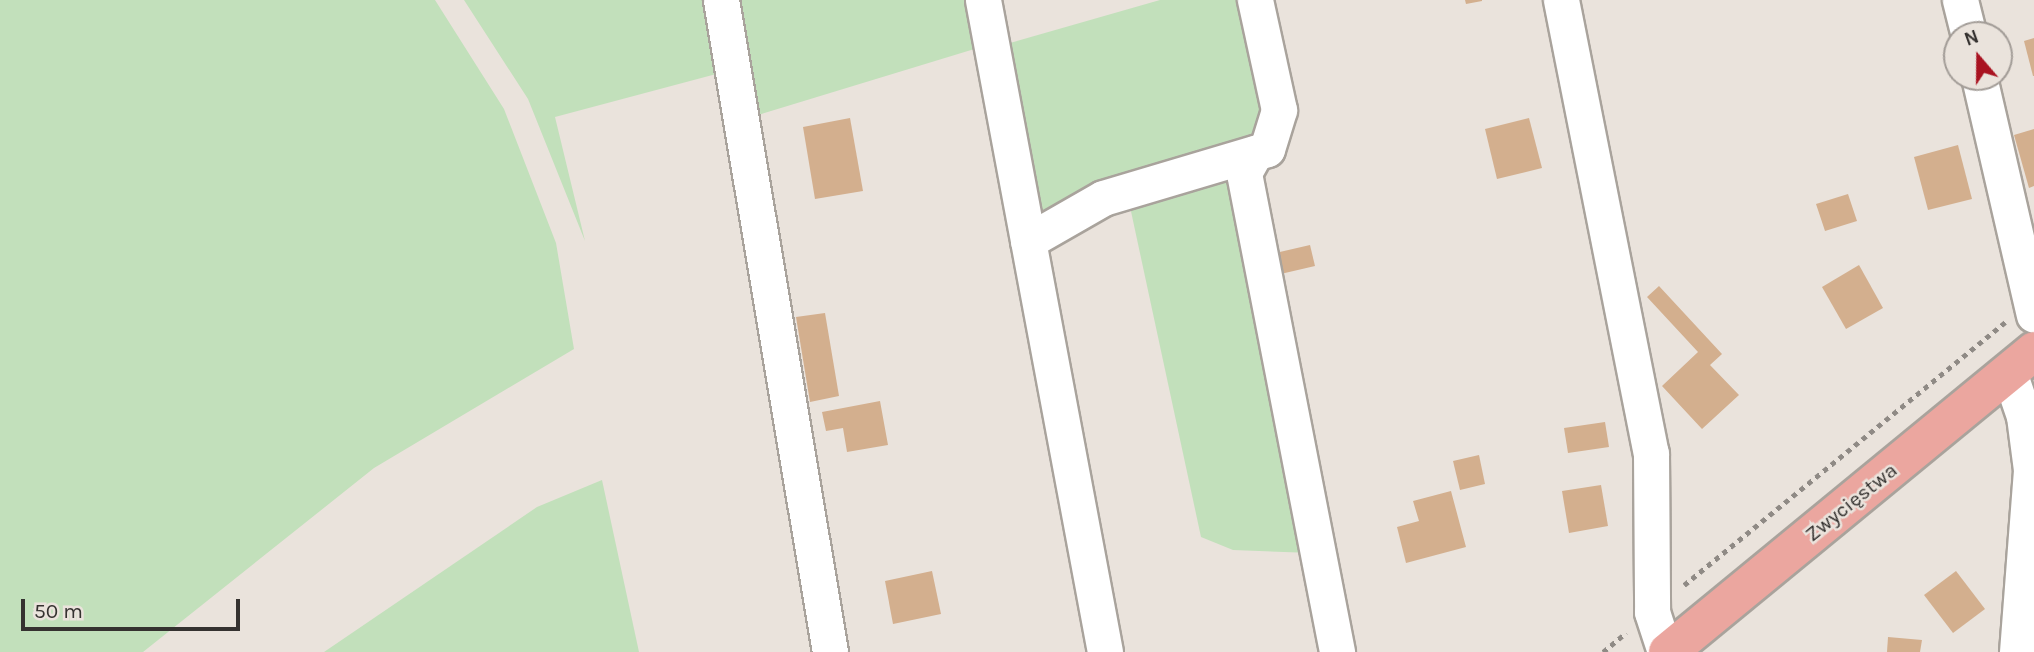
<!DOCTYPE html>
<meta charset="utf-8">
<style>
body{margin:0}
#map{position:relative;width:2034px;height:652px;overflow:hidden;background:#eae3dc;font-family:Karla,sans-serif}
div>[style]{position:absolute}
.green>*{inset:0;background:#c2e0bb}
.building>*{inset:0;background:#d3af8e}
.path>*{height:4.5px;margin-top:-2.25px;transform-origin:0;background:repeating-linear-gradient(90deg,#8f8a85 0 5px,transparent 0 10px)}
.roads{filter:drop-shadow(2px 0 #a9a39c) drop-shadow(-2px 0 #a9a39c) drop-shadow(0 2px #a9a39c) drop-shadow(0 -2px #a9a39c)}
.minor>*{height:35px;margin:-17.5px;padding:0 17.5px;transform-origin:17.5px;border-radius:17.5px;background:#fff}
.major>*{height:38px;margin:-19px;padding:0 19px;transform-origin:19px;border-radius:19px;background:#eba69f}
span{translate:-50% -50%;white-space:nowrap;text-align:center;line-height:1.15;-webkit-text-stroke:5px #eae3dc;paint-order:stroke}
.street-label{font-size:21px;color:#353230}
.north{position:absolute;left:1943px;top:21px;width:70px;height:70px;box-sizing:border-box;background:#eae3dc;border:2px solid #a29c97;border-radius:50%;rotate:340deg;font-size:19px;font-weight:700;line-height:28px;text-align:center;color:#353230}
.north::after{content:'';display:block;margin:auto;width:24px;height:32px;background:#a91321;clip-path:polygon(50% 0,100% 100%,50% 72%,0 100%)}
.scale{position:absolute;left:21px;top:599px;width:219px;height:32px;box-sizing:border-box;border:4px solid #353230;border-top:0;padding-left:9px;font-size:21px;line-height:24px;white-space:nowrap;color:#353230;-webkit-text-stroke:5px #eae3dc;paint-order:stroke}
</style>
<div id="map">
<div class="green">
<i style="clip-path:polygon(0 0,435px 0,504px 109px,556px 243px,574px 349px,374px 468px,143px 652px,0 652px)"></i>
<i style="clip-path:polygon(464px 0,706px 0,720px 73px,555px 117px,585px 241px,528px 99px)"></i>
<i style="clip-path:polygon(739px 0,972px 0,981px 47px,758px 115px)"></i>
<i style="clip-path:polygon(1160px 0,1247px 0,1271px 104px,1249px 145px,1033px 220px,1003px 45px)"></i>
<i style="clip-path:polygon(1235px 172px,1312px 553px,1233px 550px,1201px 537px,1129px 202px)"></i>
<i style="clip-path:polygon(602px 480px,639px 652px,324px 652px,537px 507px)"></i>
</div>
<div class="building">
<i style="clip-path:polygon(1465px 0,1482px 0,1482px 1px,1466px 4px)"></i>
<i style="clip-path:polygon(2034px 38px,2034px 76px,2033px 76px,2024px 41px)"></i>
<i style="clip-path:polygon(850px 118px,863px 191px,815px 199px,803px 127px)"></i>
<i style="clip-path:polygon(1529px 118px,1542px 168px,1497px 179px,1485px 129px)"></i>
<i style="clip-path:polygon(2034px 129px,2034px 186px,2029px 188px,2014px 135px)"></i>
<i style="clip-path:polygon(1958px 145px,1972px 199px,1928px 210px,1914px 157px)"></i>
<i style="clip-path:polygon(1848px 194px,1857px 221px,1825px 231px,1816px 204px)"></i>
<i style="clip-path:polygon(1310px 245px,1315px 266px,1272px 276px,1267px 255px)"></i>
<i style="clip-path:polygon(1859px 265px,1883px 308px,1846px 329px,1822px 287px)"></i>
<i style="clip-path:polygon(1659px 286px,1722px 354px,1710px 365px,1739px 395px,1702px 429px,1662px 386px,1698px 352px,1647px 297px)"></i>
<i style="clip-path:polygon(825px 313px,839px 396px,810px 402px,796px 317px)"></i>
<i style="clip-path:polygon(880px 401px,888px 445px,847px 452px,843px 428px,826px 431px,822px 412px)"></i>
<i style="clip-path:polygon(1605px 422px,1609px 447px,1568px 453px,1564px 428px)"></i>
<i style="clip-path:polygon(1479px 455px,1485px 484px,1460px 490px,1453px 461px)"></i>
<i style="clip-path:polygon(1601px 485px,1608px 526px,1569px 533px,1562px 491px)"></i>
<i style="clip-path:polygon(1451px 491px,1466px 547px,1406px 563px,1397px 527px,1419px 521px,1413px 501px)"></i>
<i style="clip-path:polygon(932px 571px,941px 614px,893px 624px,885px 581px)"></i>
<i style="clip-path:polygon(1956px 571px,1985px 609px,1953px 633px,1924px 595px)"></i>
<i style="clip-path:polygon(1888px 637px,1922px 640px,1920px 652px,1887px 652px)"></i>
</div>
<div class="path">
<i style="left:1684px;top:585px;width:415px;rotate:-39.3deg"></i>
<i style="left:1603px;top:652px;width:30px;rotate:-40deg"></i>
</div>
<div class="roads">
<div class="minor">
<i style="left:721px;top:0;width:661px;rotate:80.51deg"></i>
<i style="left:983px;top:0;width:663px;rotate:79.4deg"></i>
<i style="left:1561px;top:0;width:462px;rotate:78.8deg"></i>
<i style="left:1651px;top:453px;width:159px;rotate:89.6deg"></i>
<i style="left:1652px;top:612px;width:42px;rotate:72deg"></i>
<i style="left:1960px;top:0;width:36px;rotate:76deg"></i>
<i style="left:1979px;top:77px;width:244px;rotate:77deg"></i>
<i style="left:1255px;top:153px;width:23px;rotate:119deg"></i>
<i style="left:1244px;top:173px;width:488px;rotate:79deg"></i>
<i style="left:1028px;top:241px;width:86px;rotate:-29.8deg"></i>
<i style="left:1103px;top:198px;width:171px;rotate:-16.6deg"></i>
<i style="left:1267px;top:149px;width:41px;rotate:-72.9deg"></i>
<i style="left:1279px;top:110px;width:113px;rotate:-102.3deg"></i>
<i style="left:2009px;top:372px;width:46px;rotate:71.2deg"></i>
<i style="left:2024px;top:416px;width:54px;rotate:82.6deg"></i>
<i style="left:2031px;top:470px;width:183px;rotate:94.4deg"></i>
</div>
<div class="major">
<i style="left:1668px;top:652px;width:474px;rotate:-39.4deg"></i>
</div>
</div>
<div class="street-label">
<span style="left:1851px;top:502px;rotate:-39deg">Zwycięstwa</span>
</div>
<div class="north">N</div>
<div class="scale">50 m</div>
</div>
